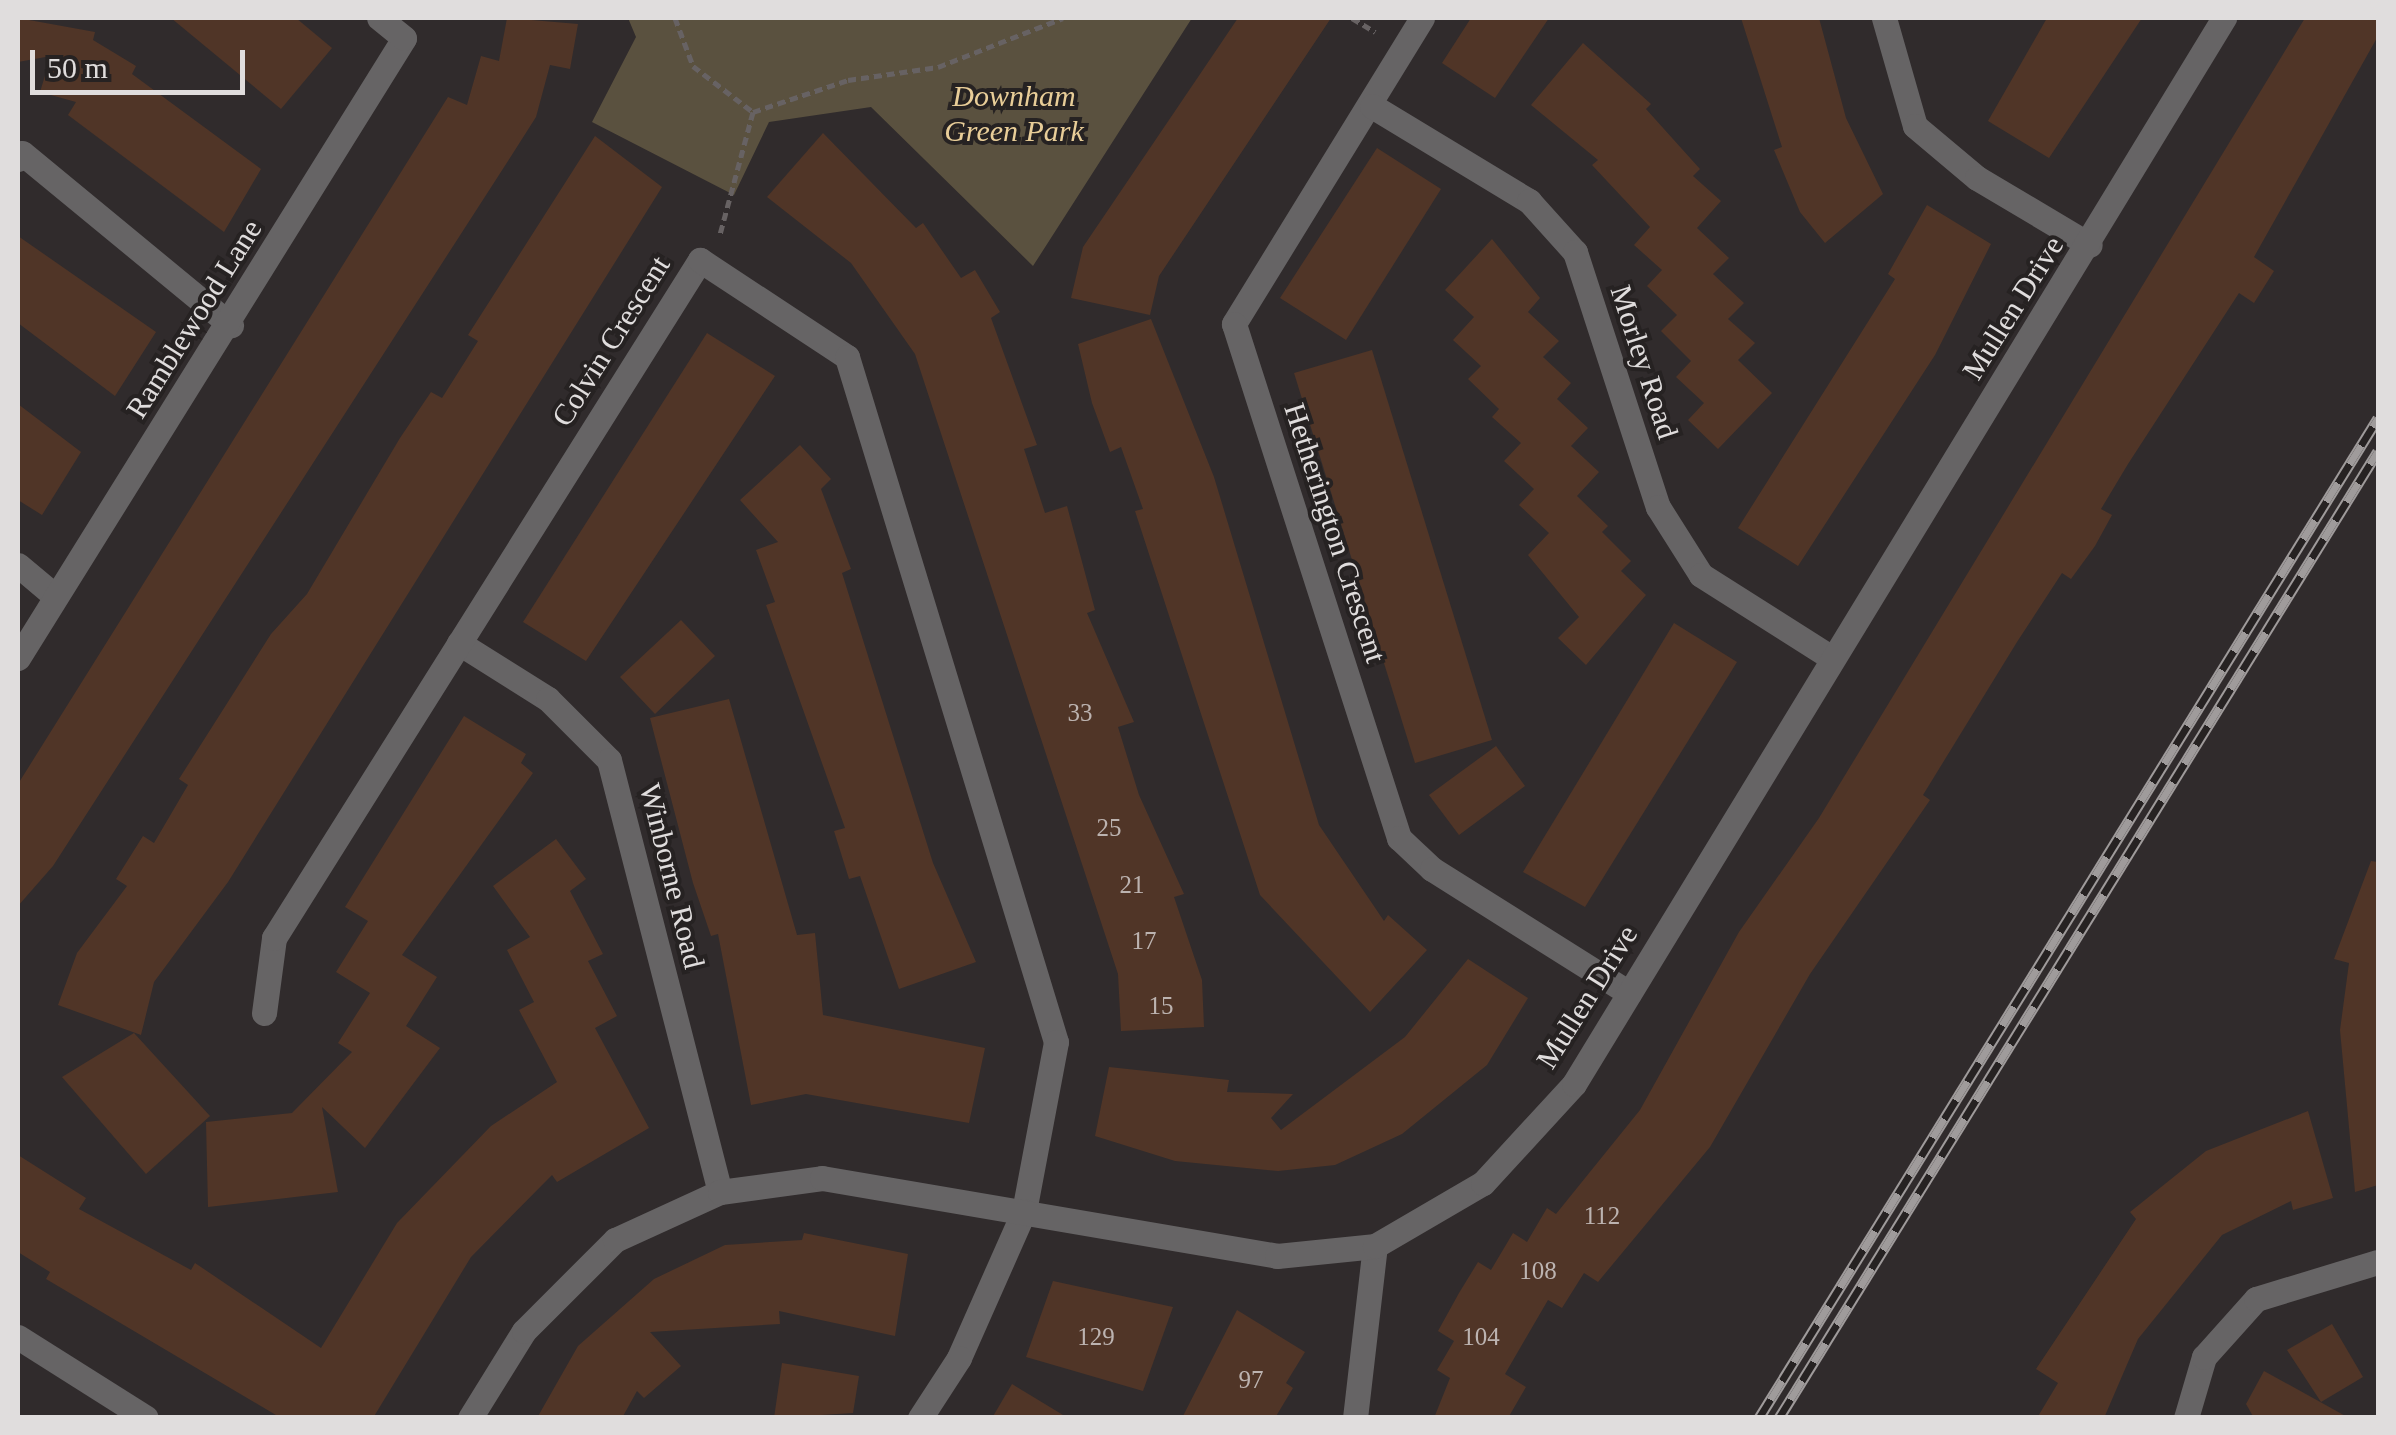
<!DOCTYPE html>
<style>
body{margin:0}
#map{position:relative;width:2396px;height:1435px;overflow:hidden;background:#302b2c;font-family:"Times New Roman",serif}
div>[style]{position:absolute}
.green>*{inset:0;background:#5a513f}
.building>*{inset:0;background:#503527}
.path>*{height:5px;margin-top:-2.5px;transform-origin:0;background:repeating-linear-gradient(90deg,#676263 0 8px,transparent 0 13px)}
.minor>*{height:25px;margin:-12.5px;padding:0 12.5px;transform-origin:12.5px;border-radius:12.5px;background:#666465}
.tertiary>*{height:25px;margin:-12.5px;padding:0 12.5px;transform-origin:12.5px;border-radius:12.5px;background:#666465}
.rail>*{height:11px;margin-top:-5.5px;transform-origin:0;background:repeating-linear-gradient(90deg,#262222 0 22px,#9f9b9b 0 44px);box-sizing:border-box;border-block:2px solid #9f9b9b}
span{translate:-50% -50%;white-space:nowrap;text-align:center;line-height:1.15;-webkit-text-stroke:8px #262222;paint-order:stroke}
.number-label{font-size:25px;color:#bcb3b0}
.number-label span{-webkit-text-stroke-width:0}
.park-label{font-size:30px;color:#e8cd98;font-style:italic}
.street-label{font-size:30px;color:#e0dddd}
.frame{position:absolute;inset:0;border:20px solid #e0dddd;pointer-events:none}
.scale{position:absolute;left:30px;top:50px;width:215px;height:45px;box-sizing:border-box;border:5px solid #e0dddd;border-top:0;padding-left:12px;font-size:30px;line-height:35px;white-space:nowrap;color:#e0dddd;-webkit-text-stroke:8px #262222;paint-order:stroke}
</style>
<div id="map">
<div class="green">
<i style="clip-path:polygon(628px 18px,1192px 18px,1033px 266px,871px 107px,769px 122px,734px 195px,592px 122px,636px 37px)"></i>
</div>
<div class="building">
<i style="clip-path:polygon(18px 18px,95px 32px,93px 40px,136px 66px,132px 74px,261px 169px,224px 232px,68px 115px,76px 102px,40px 92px,51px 56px,18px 62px)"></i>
<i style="clip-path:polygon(171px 18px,296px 18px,332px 48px,281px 109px)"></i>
<i style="clip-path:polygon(507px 18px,578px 24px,570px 69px,550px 65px,536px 117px,508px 161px,53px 866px,18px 906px,18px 784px,448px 97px,467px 105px,481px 56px,499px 61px)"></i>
<i style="clip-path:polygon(1238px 18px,1331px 18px,1159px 276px,1150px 315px,1071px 298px,1083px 247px)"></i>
<i style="clip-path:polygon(1471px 18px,1549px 18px,1495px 98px,1442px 63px)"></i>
<i style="clip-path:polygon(1741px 18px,1819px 18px,1846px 118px,1883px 194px,1825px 243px,1800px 212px,1774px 150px,1782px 147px)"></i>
<i style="clip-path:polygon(2047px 18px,2142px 18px,2049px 158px,1988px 121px)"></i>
<i style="clip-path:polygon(2305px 18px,2378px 18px,2378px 36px,2254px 257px,2274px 271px,2254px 303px,2239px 293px,2128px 464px,2101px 509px,2112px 515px,2095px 546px,2071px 579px,2062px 573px,2017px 642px,1923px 795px,1930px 800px,1810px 974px,1710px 1147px,1598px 1282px,1584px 1273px,1562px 1308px,1548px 1300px,1505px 1374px,1526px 1387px,1508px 1418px,1434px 1418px,1450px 1378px,1437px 1370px,1454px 1341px,1438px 1331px,1459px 1293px,1478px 1262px,1491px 1270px,1513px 1233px,1527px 1242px,1547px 1208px,1556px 1214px,1640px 1110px,1739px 932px,1819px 818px)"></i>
<i style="clip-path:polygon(1583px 43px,1651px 104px,1646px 109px,1700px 169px,1693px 176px,1721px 201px,1697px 228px,1729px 258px,1713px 274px,1744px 303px,1728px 319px,1755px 343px,1738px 360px,1772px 393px,1718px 449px,1688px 420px,1704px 403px,1676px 377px,1691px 361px,1661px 331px,1677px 315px,1647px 286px,1662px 270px,1634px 245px,1650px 227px,1592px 165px,1598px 160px,1531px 105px)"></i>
<i style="clip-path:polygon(823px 133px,916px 228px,923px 223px,961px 278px,975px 270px,1000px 312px,991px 318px,1037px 445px,1024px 449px,1045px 513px,1067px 506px,1095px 610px,1087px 613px,1134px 722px,1118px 727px,1139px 795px,1184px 894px,1174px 897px,1202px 980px,1204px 1027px,1121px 1031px,1118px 974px,915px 354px,851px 263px,767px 197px)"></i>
<i style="clip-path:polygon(595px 136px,662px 187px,228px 882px,154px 982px,141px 1035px,58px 1005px,77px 953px,127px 886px,116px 879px,143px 836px,154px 843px,188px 785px,179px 779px,271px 634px,307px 594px,400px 438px,431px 392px,442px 398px,478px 341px,468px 335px)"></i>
<i style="clip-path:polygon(1377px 148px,1441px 189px,1346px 340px,1280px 298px)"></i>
<i style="clip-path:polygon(1927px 205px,1991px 244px,1935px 355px,1798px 566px,1738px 528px,1895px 279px,1888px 274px)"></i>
<i style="clip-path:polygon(18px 236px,156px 332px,115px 396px,18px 323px)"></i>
<i style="clip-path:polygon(1492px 239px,1540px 298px,1528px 312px,1559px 341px,1543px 357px,1571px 383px,1557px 399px,1588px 428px,1571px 446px,1599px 472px,1577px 496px,1608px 526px,1602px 532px,1631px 561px,1621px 571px,1646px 595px,1586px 665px,1558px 638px,1579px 617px,1528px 555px,1549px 533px,1519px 505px,1534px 489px,1504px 461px,1521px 443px,1492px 417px,1499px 409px,1468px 379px,1481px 366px,1453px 340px,1474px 317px,1445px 290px)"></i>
<i style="clip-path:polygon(1151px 319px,1214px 477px,1319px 825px,1384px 921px,1388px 915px,1427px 950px,1370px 1012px,1260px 895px,1135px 511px,1143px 509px,1121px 447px,1110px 452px,1092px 403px,1078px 344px)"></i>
<i style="clip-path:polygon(707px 333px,775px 376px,586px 661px,523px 622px)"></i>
<i style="clip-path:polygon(1372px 350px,1492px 740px,1415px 763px,1294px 373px)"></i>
<i style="clip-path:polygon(18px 404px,81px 452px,42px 515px,18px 500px)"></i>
<i style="clip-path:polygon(800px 445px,831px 479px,821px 489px,851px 569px,842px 573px,933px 863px,976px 962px,899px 989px,860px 876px,849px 879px,834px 831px,845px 828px,766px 605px,775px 602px,756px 550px,778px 542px,740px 500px)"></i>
<i style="clip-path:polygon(681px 620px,715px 656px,655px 714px,620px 677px)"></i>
<i style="clip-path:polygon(1674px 623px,1737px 662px,1585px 907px,1523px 872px)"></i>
<i style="clip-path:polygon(729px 699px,797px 935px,815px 933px,823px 1015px,985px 1048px,969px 1123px,806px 1094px,751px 1105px,718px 934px,711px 936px,693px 883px,650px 718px)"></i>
<i style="clip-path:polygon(464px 716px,526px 754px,521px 763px,533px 773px,402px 955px,437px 977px,406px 1026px,440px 1048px,365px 1148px,322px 1107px,338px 1192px,208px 1207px,206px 1122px,292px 1113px,352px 1052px,338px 1043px,370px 993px,336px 972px,368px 921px,345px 907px)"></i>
<i style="clip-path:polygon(1496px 746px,1525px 786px,1459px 835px,1429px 795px)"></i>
<i style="clip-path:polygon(556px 839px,586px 879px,570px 891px,603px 954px,588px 961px,617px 1016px,595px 1028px,649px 1128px,557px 1182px,552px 1175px,471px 1257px,373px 1418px,281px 1418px,46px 1279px,50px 1272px,18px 1252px,18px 1155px,86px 1198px,79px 1209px,191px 1270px,195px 1263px,321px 1348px,397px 1223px,491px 1126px,557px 1082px,519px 1010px,534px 1002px,507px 950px,530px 937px,493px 886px)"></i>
<i style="clip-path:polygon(2371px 861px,2378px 862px,2378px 1185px,2355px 1192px,2340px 1030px,2349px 963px,2334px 959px)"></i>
<i style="clip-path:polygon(1468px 959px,1528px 998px,1487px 1065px,1402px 1134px,1335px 1165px,1278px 1171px,1175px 1161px,1095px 1136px,1109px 1067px,1229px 1080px,1227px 1092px,1293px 1094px,1271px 1118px,1281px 1130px,1405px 1037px)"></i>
<i style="clip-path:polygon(134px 1033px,210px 1116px,146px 1174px,62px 1077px)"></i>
<i style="clip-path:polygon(2308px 1111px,2333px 1198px,2293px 1210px,2291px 1201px,2222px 1235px,2138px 1339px,2104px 1418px,2037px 1418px,2058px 1383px,2036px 1369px,2136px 1219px,2130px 1212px,2206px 1151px)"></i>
<i style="clip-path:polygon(804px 1233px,908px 1254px,895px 1336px,779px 1311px,780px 1324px,650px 1332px,681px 1366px,644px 1398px,637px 1391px,622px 1418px,537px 1418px,578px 1346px,654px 1279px,725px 1245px,802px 1240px)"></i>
<i style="clip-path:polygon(1053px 1281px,1173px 1307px,1143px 1391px,1026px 1357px)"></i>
<i style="clip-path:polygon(1237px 1310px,1305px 1352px,1286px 1383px,1293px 1388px,1275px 1418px,1182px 1418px)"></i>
<i style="clip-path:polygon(2332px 1324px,2363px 1377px,2321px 1402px,2287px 1350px)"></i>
<i style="clip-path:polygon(782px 1363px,859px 1376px,853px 1413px,774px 1418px)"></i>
<i style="clip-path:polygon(2264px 1371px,2304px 1393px,2349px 1418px,2254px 1418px,2246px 1404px)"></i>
<i style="clip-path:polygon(1012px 1384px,1068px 1418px,992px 1418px)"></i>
</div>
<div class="path">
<i style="left:675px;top:18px;width:51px;rotate:69.4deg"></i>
<i style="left:693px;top:66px;width:76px;rotate:37.5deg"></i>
<i style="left:753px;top:112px;width:126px;rotate:105.1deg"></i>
<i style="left:1352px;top:18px;width:27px;rotate:31deg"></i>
<i style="left:753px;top:112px;width:100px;rotate:-18.6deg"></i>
<i style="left:848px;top:80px;width:91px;rotate:-8.2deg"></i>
<i style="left:938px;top:67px;width:134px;rotate:-21.4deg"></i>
</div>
<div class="minor">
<i style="left:1422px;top:18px;width:359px;rotate:121.6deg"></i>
<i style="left:1234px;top:324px;width:540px;rotate:72.2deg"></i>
<i style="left:1399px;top:838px;width:45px;rotate:43.2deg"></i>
<i style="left:1432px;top:869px;width:233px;rotate:32.2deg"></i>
<i style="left:1884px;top:18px;width:112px;rotate:74deg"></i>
<i style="left:1915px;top:126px;width:81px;rotate:40deg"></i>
<i style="left:1977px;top:178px;width:131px;rotate:30.7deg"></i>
<i style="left:1372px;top:106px;width:184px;rotate:31.2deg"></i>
<i style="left:1529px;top:201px;width:69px;rotate:48deg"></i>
<i style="left:1575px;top:252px;width:268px;rotate:72deg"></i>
<i style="left:1658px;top:507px;width:80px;rotate:57.7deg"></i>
<i style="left:1701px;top:575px;width:155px;rotate:32.4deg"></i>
<i style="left:18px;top:159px;width:7px;rotate:-56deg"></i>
<i style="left:22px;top:153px;width:271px;rotate:39.5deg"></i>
<i style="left:18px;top:565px;width:48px;rotate:40deg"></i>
<i style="left:459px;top:643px;width:105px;rotate:32.2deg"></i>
<i style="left:548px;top:699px;width:86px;rotate:45deg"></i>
<i style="left:609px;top:760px;width:446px;rotate:75.6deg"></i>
<i style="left:18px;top:658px;width:730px;rotate:-58.09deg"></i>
<i style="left:404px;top:38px;width:32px;rotate:-141deg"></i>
<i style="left:264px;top:1013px;width:76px;rotate:-82.4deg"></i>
<i style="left:274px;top:938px;width:801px;rotate:-57.86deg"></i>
<i style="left:700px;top:260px;width:176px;rotate:33.4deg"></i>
<i style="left:847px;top:357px;width:716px;rotate:73.03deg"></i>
<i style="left:1056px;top:1042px;width:172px;rotate:100.7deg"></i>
<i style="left:1024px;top:1211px;width:161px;rotate:113.9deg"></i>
<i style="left:959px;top:1358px;width:72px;rotate:123deg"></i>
<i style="left:1355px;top:1418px;width:173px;rotate:-83.4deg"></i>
<i style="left:2186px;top:1418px;width:64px;rotate:-73.6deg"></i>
<i style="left:2204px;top:1357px;width:78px;rotate:-48.1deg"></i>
<i style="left:2256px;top:1299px;width:127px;rotate:-16.9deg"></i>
</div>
<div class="tertiary">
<i style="left:18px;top:1337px;width:151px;rotate:32.3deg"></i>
<i style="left:470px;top:1418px;width:102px;rotate:-58.2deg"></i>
<i style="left:524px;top:1331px;width:129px;rotate:-45deg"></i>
<i style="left:615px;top:1240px;width:115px;rotate:-24.6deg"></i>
<i style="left:720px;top:1192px;width:103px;rotate:-7.8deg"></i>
<i style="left:822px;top:1178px;width:462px;rotate:9.7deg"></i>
<i style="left:1277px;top:1256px;width:99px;rotate:-5.8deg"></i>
<i style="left:1375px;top:1246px;width:125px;rotate:-30.3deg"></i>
<i style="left:1483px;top:1183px;width:134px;rotate:-47.4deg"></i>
<i style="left:1574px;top:1084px;width:1249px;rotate:-58.63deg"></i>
</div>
<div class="rail">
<i style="left:1759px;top:1418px;width:1176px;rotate:-58.24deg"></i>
<i style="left:1779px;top:1418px;width:1137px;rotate:-58.22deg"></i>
</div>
<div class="number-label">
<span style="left:1080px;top:713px">33</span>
<span style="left:1109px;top:828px">25</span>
<span style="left:1132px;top:885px">21</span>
<span style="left:1144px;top:941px">17</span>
<span style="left:1161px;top:1006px">15</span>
<span style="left:1602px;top:1216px">112</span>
<span style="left:1538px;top:1271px">108</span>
<span style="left:1096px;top:1337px">129</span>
<span style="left:1481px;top:1337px">104</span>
<span style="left:1251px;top:1380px">97</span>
</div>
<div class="park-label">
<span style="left:1014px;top:113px">Downham<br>Green Park</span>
</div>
<div class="street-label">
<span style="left:2013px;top:308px;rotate:-58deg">Mullen Drive</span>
<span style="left:194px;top:319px;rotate:-58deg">Ramblewood Lane</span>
<span style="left:611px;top:341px;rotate:-58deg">Colvin Crescent</span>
<span style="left:1644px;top:362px;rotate:72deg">Morley Road</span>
<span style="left:1335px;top:533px;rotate:72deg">Hetherington Crescent</span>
<span style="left:672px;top:876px;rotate:76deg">Winborne Road</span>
<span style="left:1587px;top:997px;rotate:-58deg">Mullen Drive</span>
</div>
<div class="frame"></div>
<div class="scale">50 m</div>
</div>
